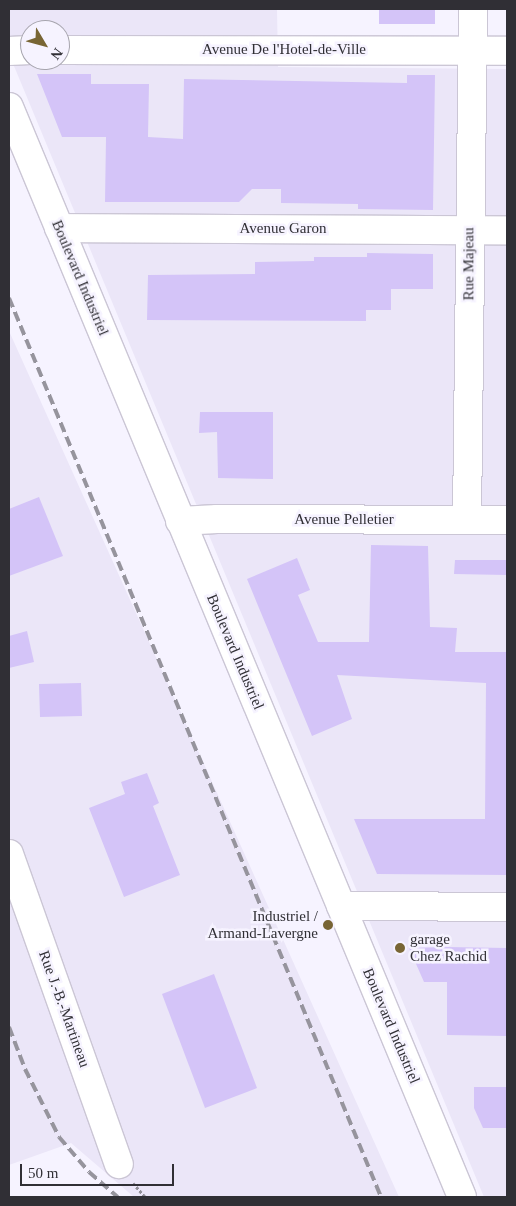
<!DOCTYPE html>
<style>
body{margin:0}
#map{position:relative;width:516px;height:1206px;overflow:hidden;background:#f6f3ff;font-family:Georgia,serif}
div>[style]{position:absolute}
.built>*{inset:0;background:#ebe6f8}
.building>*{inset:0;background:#d4c4f8}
.path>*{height:3px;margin-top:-1.5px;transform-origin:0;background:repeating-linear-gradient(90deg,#918f98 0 2.5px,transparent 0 5px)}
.roads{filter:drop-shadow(1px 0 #cbc6d5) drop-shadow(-1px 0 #cbc6d5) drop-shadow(0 1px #cbc6d5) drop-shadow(0 -1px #cbc6d5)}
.minor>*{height:28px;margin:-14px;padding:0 14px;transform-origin:14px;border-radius:14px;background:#fff}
.rail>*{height:4px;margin-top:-2px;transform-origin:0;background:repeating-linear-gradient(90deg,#96949d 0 10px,transparent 0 15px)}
.dots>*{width:14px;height:14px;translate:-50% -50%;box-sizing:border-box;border:2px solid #f6f3ff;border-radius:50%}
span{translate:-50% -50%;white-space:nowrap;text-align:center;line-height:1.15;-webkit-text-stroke:5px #f6f3ff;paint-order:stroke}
.street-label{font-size:15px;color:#302f35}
.poi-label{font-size:15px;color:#302f35}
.right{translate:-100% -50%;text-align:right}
.left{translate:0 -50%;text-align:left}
.frame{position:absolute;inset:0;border:10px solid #302f35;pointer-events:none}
.north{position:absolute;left:20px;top:20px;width:50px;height:50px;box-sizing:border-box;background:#f6f3ff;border:1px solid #a7a5ae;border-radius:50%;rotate:127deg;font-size:14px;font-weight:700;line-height:20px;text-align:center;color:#302f35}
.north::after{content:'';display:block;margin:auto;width:18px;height:22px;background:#786534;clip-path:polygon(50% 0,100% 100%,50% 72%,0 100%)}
.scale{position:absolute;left:20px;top:1164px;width:154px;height:22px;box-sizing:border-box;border:2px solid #302f35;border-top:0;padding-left:6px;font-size:15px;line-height:18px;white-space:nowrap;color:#302f35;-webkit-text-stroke:4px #f6f3ff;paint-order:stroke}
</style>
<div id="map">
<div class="built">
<i style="clip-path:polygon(evenodd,9px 9px,277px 9px,278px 67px,507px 69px,507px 1197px,484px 1197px,9px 54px,9px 9px,30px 30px,60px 30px,60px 60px,30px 60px,30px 30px)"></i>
<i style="clip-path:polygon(9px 331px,399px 1197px,134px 1197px,71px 1143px,9px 1165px)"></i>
</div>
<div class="building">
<i style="clip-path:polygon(379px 9px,435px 9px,435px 24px,379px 24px)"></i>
<i style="clip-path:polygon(37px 74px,91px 74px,91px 84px,149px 84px,148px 137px,183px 139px,184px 79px,407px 83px,407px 75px,435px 75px,433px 210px,358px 209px,358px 204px,281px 203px,281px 189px,252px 189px,239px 202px,105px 202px,106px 137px,62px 137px)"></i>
<i style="clip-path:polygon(367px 253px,433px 254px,433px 289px,391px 289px,391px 310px,366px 310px,366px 321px,147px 320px,148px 275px,255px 274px,255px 262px,314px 261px,314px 257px,367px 257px)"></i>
<i style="clip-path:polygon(200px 412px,273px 412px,273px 479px,218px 478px,217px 432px,199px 433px)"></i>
<i style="clip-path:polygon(39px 497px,63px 556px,9px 576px,9px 509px)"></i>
<i style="clip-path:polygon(371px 545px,428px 546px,430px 627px,457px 628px,455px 652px,507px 652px,507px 875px,377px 874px,354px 819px,485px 819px,486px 683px,337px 675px,352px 719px,312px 736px,247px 579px,297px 558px,310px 590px,298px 595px,318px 642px,369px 642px)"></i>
<i style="clip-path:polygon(455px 560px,507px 560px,507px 575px,454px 574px)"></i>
<i style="clip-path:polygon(27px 631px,34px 662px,9px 668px,9px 636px)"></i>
<i style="clip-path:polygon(81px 683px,82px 716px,40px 717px,39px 684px)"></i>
<i style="clip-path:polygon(147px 773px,159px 803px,153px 806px,180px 875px,124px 897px,89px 808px,125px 794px,121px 782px)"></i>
<i style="clip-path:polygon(447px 947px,507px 948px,507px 1036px,447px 1035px,447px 982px,424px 982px,409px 948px)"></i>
<i style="clip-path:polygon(214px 974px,257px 1088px,205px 1108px,162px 994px)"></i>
<i style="clip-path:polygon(474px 1087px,507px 1087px,507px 1128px,483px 1128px,474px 1108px)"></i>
</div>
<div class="path">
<i style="left:133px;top:1183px;width:18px;rotate:49deg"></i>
</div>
<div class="roads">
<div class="minor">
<i style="left:60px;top:50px;width:447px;rotate:0.1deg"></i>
<i style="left:9px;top:51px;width:21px;rotate:-3deg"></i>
<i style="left:9px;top:107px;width:1180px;rotate:67.43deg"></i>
<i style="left:59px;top:228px;width:448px;rotate:0.3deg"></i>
<i style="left:467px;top:520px;width:511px;rotate:-89.33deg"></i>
<i style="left:180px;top:521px;width:37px;rotate:-3deg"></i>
<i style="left:217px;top:519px;width:290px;rotate:0.2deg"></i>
<i style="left:9px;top:854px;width:329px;rotate:70.5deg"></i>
<i style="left:341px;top:906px;width:166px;rotate:0.3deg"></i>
</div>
</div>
<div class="rail">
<i style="left:9px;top:298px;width:973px;rotate:67.52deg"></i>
<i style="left:9px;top:1027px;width:45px;rotate:69.1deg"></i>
<i style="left:25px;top:1069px;width:76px;rotate:63.4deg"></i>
<i style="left:59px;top:1137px;width:46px;rotate:49.4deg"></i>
<i style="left:89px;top:1172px;width:38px;rotate:41deg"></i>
</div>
<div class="dots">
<i style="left:328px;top:925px;background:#786534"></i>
<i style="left:400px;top:948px;background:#786534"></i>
</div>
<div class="street-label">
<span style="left:284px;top:50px">Avenue De l'Hotel-de-Ville</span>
<span style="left:283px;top:229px">Avenue Garon</span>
<span style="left:469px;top:264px;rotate:-90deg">Rue Majeau</span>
<span style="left:80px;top:278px;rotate:67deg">Boulevard Industriel</span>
<span style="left:344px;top:520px">Avenue Pelletier</span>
<span style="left:235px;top:652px;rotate:67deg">Boulevard Industriel</span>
<span style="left:64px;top:1009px;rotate:70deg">Rue J.-B.-Martineau</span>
<span style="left:391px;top:1026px;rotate:67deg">Boulevard Industriel</span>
</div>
<div class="poi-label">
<span class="right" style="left:318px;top:925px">Industriel /<br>Armand-Lavergne</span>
<span class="left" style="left:410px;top:948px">garage<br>Chez Rachid</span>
</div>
<div class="frame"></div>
<div class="north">N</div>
<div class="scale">50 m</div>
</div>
